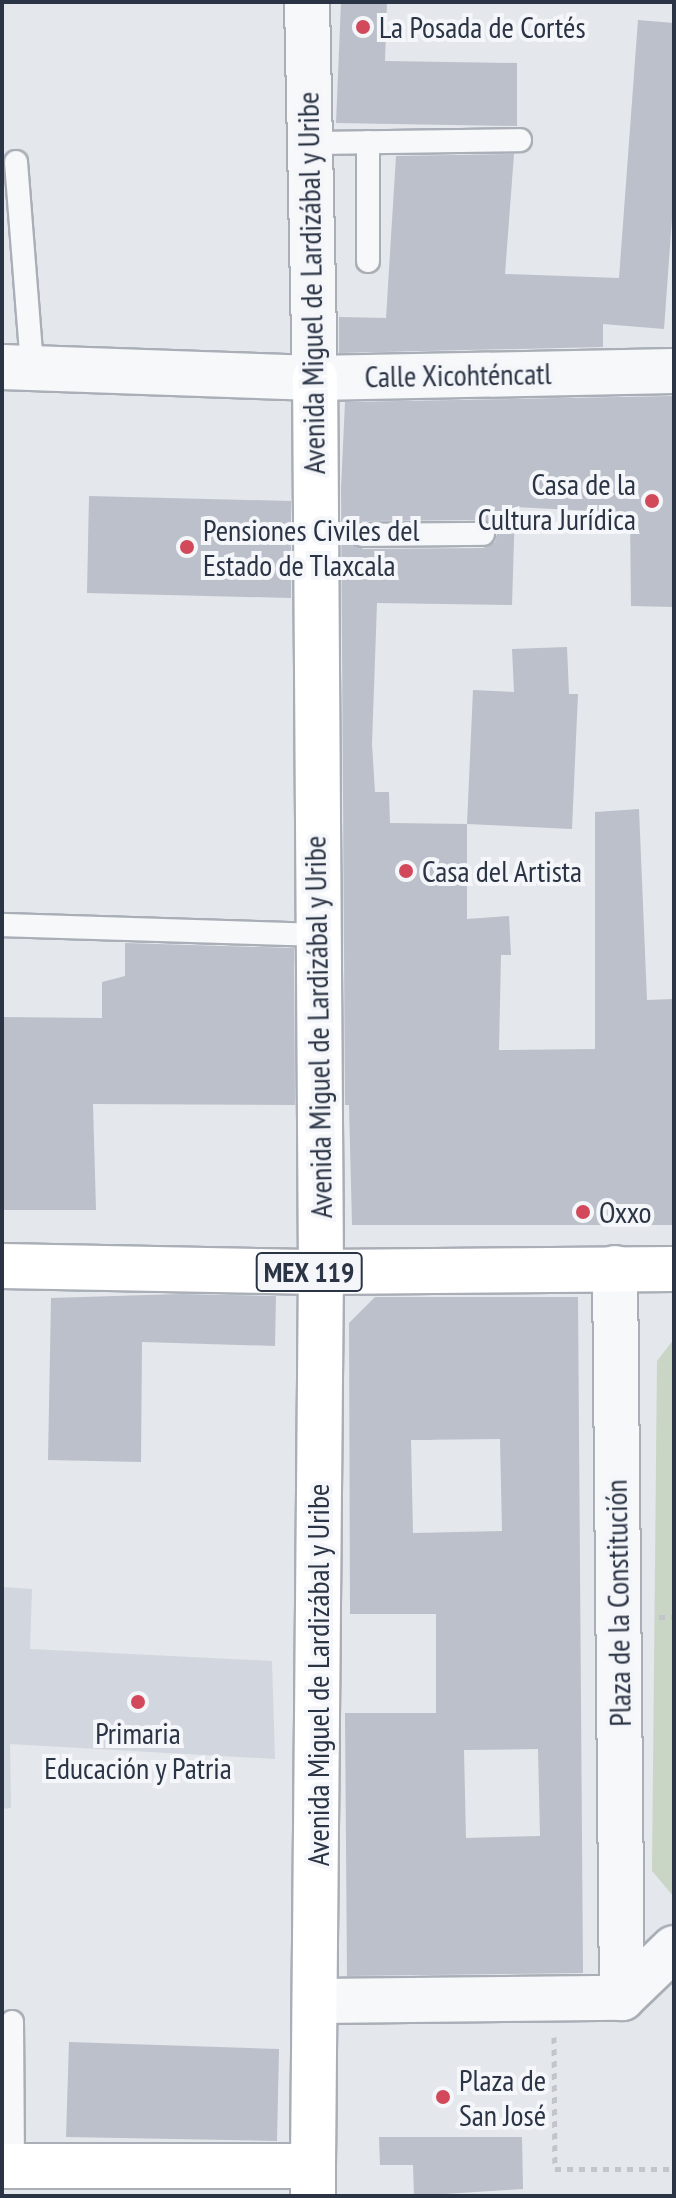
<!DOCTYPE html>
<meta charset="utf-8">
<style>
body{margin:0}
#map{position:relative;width:676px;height:2198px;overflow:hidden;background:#e4e7ec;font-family:"PT Sans Narrow",sans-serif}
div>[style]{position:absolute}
.built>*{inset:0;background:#d2d6de}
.green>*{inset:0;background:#c9d6c5}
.building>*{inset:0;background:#bbc0ca}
.path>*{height:5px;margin-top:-2.5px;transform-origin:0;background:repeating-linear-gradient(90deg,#c2c5cb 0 6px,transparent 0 12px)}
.roads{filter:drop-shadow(2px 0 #a9aeb7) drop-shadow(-2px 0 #a9aeb7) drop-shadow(0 2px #a9aeb7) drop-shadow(0 -2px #a9aeb7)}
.lane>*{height:22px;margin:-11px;padding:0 11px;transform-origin:11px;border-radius:11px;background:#f7f8fa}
.street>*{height:44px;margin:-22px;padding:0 22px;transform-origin:22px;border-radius:22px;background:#f7f8fa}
.secondary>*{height:44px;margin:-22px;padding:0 22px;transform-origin:22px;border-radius:22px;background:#fff}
.primary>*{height:44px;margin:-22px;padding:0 22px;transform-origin:22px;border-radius:22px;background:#fff}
.dots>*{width:22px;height:22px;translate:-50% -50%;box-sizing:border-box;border:4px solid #f4f6f9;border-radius:50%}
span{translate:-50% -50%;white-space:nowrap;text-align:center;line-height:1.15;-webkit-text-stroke:8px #f4f6f9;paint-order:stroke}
.shield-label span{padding:2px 6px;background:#f4f6f9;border:2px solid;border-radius:6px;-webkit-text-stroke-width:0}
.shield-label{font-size:28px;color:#2b3445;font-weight:700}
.poi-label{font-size:30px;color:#2b3445}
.left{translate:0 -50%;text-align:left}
.right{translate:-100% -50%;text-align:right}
.street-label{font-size:30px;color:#2b3445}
.frame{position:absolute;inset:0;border:4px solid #2b3445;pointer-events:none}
</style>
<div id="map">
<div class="built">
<i style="clip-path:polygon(2px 1587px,32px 1589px,30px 1649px,272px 1661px,275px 1759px,10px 1744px,11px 1808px,2px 1809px)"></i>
</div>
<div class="green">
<i style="clip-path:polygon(674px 1339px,674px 1897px,652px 1871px,657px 1361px)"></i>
</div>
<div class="building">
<i style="clip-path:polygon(341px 2px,387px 2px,385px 61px,517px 63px,517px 126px,336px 123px)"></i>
<i style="clip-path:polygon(638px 20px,674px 23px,674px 191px,664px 329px,603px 324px,603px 347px,339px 353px,339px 317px,386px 318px,396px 156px,514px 154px,505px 274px,619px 278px)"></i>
<i style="clip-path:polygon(evenodd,674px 396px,674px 607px,631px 606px,630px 513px,515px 507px,512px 605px,377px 603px,372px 744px,375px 792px,389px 792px,390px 823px,467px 824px,467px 919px,509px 916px,511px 955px,501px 955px,499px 1050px,595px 1049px,595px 812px,639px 809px,647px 1000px,674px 999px,674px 1225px,352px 1225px,349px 1105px,345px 1105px,341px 488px,345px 402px,674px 396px,483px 520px,497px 533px,495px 542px,483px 548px,363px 549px,349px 536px,351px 527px,363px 521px,483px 520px)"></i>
<i style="clip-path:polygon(89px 496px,291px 501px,291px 598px,87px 593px)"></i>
<i style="clip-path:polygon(567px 647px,569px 694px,578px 694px,572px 829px,467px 824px,473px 690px,514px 692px,512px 649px)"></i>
<i style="clip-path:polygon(125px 943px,294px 948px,295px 1105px,93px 1104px,96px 1210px,2px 1210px,2px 1017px,102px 1018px,102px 982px,125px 976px)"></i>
<i style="clip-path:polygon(180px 1294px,276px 1296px,275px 1346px,142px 1342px,141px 1462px,48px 1460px,51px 1298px)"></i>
<i style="clip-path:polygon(evenodd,375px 1297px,578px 1297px,583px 1973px,347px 1976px,345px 1713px,436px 1713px,436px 1614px,350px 1614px,349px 1323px,375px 1297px,500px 1439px,502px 1531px,413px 1533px,411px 1440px,500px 1439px,375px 1297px,538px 1749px,540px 1836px,466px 1838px,464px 1750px,538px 1749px)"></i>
<i style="clip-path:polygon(69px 2042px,279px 2049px,277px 2141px,66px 2137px)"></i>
<i style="clip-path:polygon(379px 2137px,522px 2137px,523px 2189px,414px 2196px,413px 2165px,380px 2165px)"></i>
</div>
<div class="path">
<i style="left:659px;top:1617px;width:15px"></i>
<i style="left:554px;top:2037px;width:132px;rotate:89.6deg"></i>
<i style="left:555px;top:2169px;width:119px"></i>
</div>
<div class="roads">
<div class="lane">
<i style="left:368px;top:142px;width:119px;rotate:90deg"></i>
<i style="left:309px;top:143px;width:211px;rotate:-0.8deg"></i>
<i style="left:16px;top:162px;width:206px;rotate:85.5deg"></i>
<i style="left:363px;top:535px;width:120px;rotate:-0.5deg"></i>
<i style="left:2px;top:925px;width:315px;rotate:1.8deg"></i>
<i style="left:12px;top:2022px;width:144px;rotate:89.6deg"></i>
</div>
<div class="street">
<i style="left:307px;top:2px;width:376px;rotate:88.8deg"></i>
<i style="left:2px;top:367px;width:313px;rotate:2deg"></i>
<i style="left:315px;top:378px;width:359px;rotate:-1.1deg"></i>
<i style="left:615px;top:1268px;width:730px;rotate:89.45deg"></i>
<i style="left:316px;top:2001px;width:306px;rotate:-0.6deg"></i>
<i style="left:622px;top:1998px;width:72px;rotate:-43.9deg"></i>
</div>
<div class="secondary">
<i style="left:313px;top:2166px;width:894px;rotate:-89.49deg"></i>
<i style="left:321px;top:1272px;width:894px;rotate:-90.38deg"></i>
</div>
<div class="primary">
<i style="left:2px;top:1266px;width:319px;rotate:1.1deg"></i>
<i style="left:321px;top:1272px;width:353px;rotate:-0.5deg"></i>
<i style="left:2px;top:2166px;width:311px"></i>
<i style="left:313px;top:2166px;width:30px;rotate:90deg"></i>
</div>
</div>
<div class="dots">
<i style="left:363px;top:27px;background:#d1495b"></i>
<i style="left:652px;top:501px;background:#d1495b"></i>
<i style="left:187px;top:547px;background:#d1495b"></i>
<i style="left:406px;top:871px;background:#d1495b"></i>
<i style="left:583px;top:1212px;background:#d1495b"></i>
<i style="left:138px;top:1702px;background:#d1495b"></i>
<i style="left:443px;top:2097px;background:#d1495b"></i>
</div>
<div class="shield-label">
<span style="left:309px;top:1272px">MEX 119</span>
</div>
<div class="poi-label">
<span class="left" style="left:379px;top:27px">La Posada de Cortés</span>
<span class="right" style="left:636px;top:501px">Casa de la<br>Cultura Jurídica</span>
<span class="left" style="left:203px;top:547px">Pensiones Civiles del<br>Estado de Tlaxcala</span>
<span class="left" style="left:422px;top:871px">Casa del Artista</span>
<span class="left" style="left:599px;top:1212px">Oxxo</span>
<span style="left:138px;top:1750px">Primaria<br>Educación y Patria</span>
<span class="left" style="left:459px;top:2097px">Plaza de<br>San José</span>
</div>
<div class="street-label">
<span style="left:311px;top:283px;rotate:-91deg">Avenida Miguel de Lardizábal y Uribe</span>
<span style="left:458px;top:375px;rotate:-1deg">Calle Xicohténcatl</span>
<span style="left:318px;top:1027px;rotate:-91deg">Avenida Miguel de Lardizábal y Uribe</span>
<span style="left:618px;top:1603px;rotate:-91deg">Plaza de la Constitución</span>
<span style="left:318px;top:1675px;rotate:-90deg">Avenida Miguel de Lardizábal y Uribe</span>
</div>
<div class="frame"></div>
</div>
